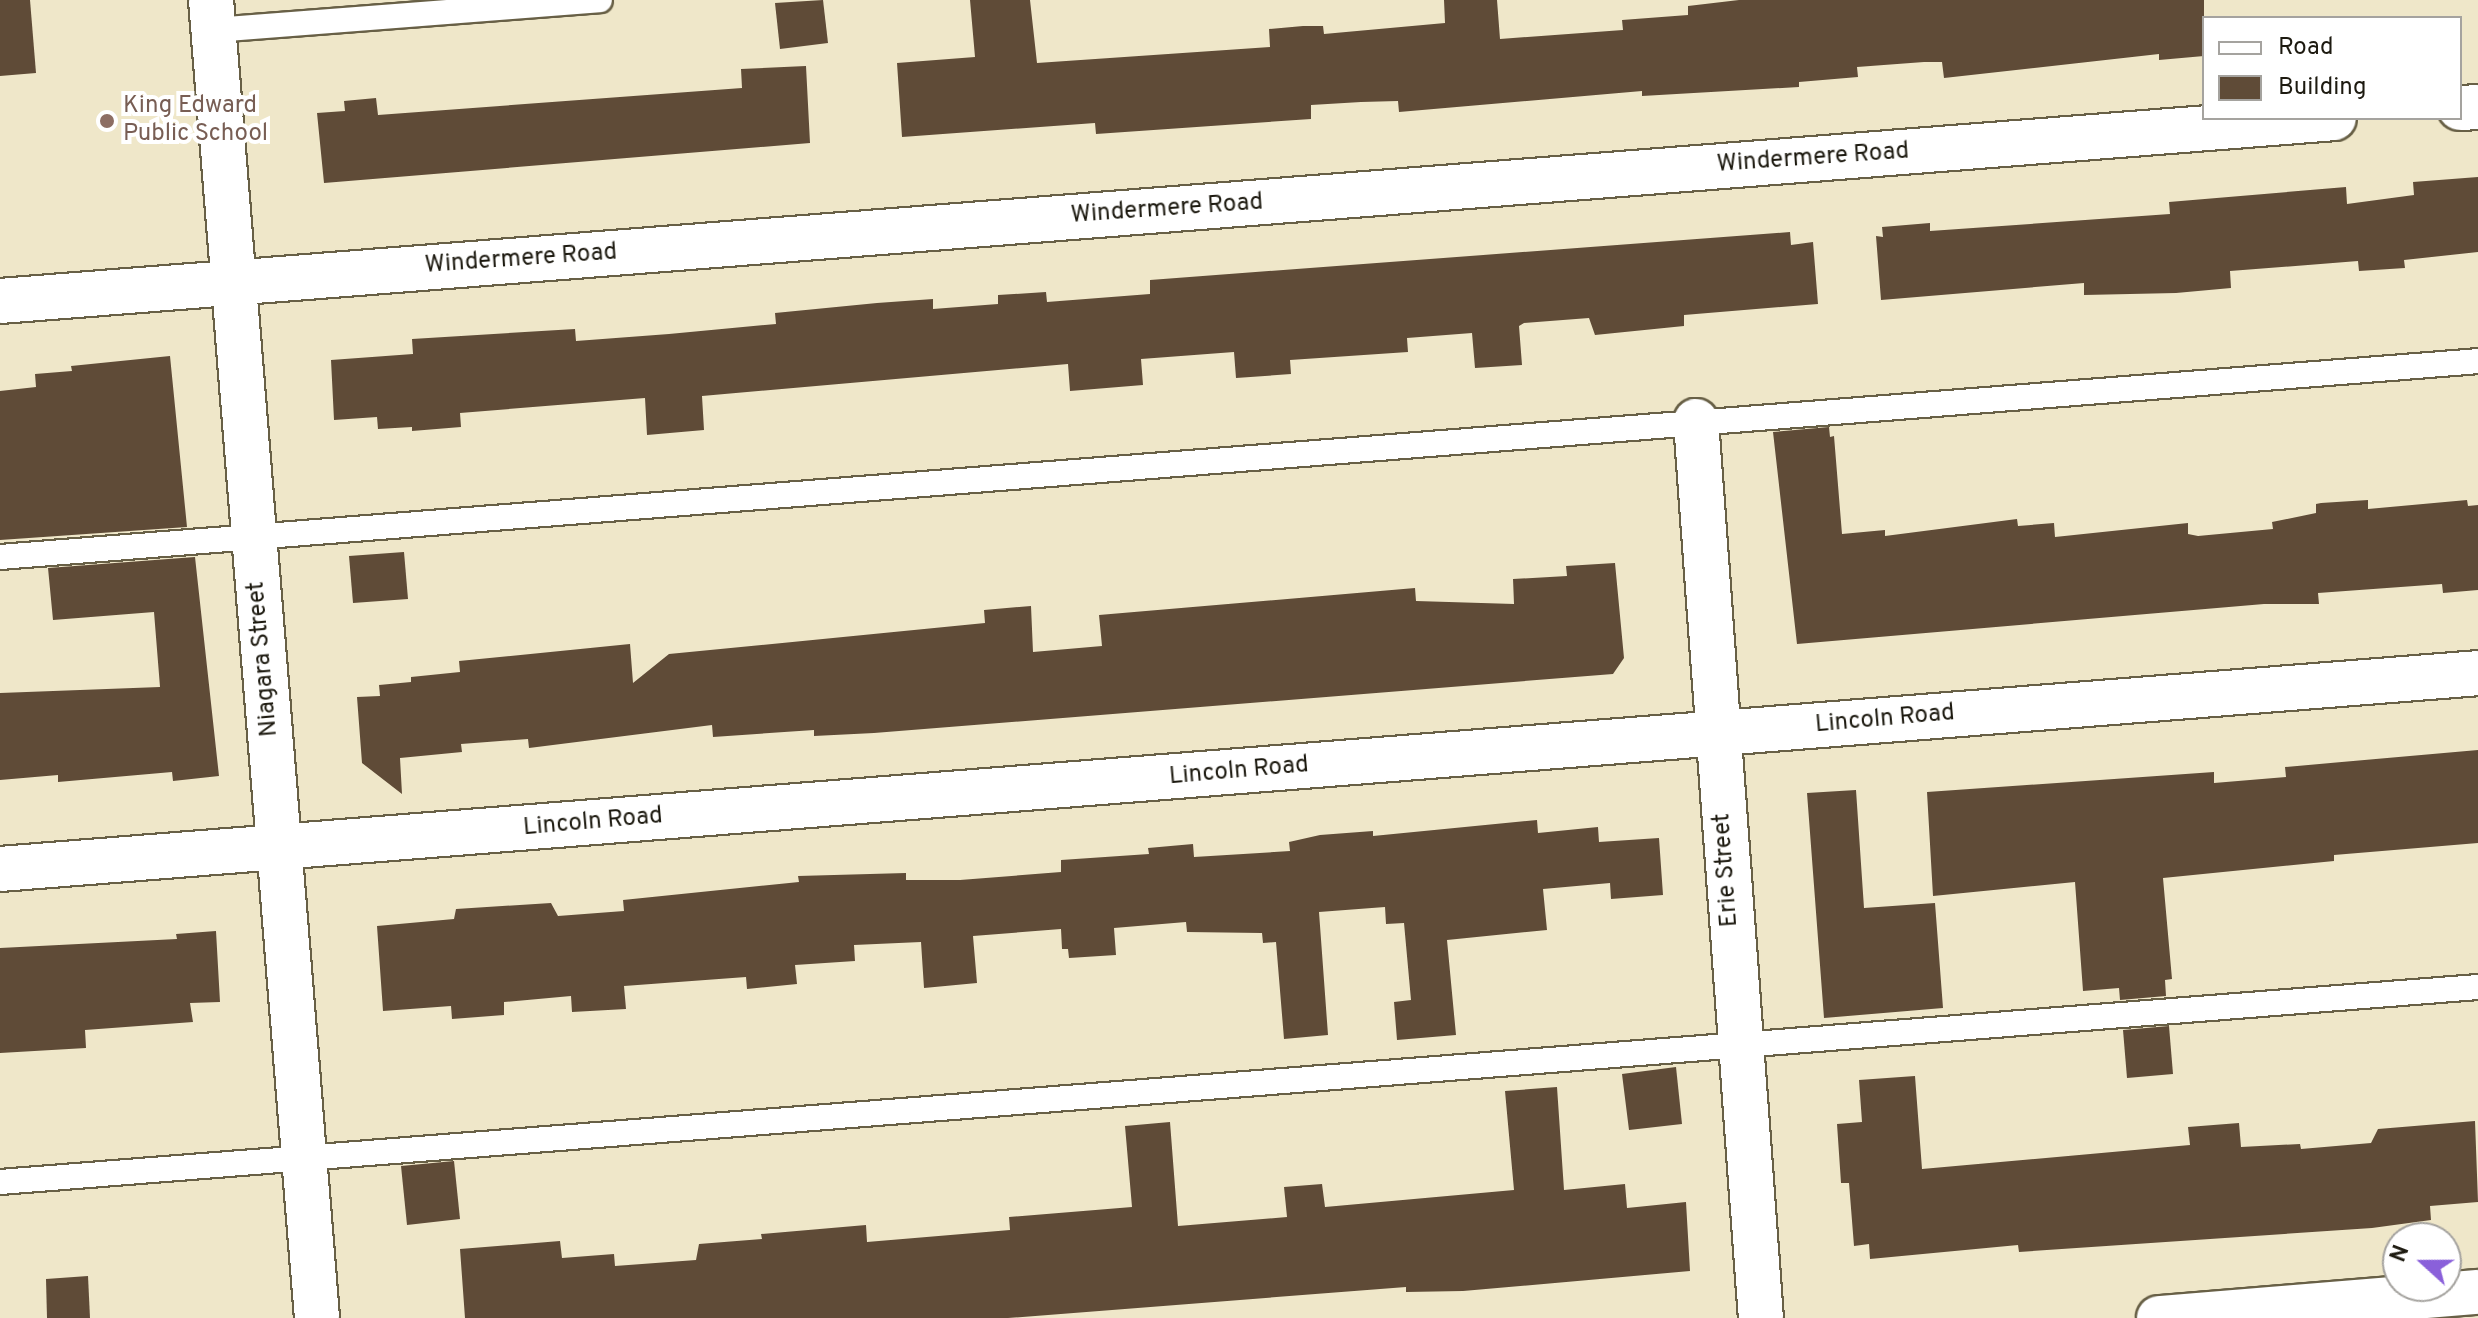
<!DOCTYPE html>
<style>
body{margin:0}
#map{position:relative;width:2478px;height:1318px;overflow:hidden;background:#efe7c9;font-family:Overpass,sans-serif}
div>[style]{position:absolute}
.building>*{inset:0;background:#5f4b37}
.roads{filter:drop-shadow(2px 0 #686046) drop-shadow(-2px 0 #686046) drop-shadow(0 2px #686046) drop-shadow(0 -2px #686046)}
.service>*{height:24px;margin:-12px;padding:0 12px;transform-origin:12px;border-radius:12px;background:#fff}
.minor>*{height:44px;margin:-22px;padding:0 22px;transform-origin:22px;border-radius:22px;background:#fff}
.dots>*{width:22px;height:22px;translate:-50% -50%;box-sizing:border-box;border:4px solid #fff;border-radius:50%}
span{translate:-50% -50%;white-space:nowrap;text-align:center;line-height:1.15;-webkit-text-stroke:8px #fff;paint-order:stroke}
.education-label{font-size:24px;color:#785e54}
.left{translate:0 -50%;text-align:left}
.street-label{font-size:24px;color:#1d1a10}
.legend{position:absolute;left:2202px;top:16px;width:260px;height:104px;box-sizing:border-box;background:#fff;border:2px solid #a5a39f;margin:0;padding:10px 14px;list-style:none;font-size:24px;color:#1d1a10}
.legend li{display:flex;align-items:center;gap:16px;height:40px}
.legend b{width:40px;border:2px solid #a5a39f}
.north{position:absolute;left:2382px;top:1222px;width:80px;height:80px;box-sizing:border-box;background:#fff;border:2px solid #a5a39f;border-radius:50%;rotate:291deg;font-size:22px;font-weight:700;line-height:32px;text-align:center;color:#1d1a10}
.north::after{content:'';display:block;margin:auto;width:28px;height:36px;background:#8a60da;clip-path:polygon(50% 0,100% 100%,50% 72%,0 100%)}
</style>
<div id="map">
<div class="building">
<i style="clip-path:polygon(0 0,30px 0,36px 73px,0 76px)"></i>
<i style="clip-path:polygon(823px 0,828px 43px,780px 49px,775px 3px)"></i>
<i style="clip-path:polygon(970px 0,1030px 0,1037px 63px,1270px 47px,1269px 29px,1303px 26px,1323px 26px,1324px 34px,1445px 23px,1444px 0,1497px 0,1500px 39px,1623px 30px,1622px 20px,1688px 15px,1688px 6px,1739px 0,2204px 0,2204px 56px,2159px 60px,2159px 54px,1944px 78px,1942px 62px,1924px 62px,1857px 67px,1858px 77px,1799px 82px,1799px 87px,1642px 96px,1642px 91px,1399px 112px,1398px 101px,1361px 102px,1311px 105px,1311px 119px,1096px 134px,1095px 123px,902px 137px,897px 63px,975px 57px)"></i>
<i style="clip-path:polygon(806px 66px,810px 143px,324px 183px,317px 113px,345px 111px,344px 101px,376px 98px,378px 115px,742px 88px,741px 69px)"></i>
<i style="clip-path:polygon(2478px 177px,2478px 252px,2404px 260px,2405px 268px,2359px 271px,2358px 261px,2230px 271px,2231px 288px,2176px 293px,2084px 295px,2084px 283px,1881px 300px,1876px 236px,1883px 237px,1882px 227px,1930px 223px,1930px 231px,2170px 214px,2169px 202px,2346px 187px,2347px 204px,2414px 195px,2413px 182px)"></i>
<i style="clip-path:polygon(1790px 232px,1791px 245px,1813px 242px,1818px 304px,1684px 315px,1684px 326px,1595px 335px,1589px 318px,1524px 323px,1519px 326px,1522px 365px,1475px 368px,1472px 333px,1407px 338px,1408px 352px,1290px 360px,1291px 374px,1236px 378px,1234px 352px,1141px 359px,1143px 385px,1070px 391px,1068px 364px,702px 396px,704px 430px,647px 435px,645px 398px,460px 413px,461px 427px,412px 431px,412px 427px,378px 429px,377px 417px,334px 420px,331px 360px,413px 354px,412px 339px,575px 329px,576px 341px,669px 334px,776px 324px,775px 313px,877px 303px,933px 299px,933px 309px,998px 304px,998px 295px,1046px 292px,1047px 302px,1150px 294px,1150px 280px)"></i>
<i style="clip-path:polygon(170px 356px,187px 527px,0 540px,0 391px,36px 387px,35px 374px,72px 371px,71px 366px)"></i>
<i style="clip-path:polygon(1829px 427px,1830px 437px,1834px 436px,1842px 534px,1885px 530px,1885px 536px,2017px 519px,2018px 526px,2054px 523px,2055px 537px,2188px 523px,2188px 534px,2198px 536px,2273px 529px,2272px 522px,2316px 513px,2316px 504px,2321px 503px,2368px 500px,2368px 509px,2467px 500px,2468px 506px,2478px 505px,2478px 590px,2443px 593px,2442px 584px,2318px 593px,2319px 604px,2264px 604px,1797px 644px,1773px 432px)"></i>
<i style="clip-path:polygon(404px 552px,408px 599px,353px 603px,349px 556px)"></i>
<i style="clip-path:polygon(195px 557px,219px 776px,173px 781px,172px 772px,58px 782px,58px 775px,0 780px,0 693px,160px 687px,154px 612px,53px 620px,48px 568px)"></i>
<i style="clip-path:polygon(1615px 563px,1624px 658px,1613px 674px,874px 733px,814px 736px,814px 730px,713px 737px,712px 725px,529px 748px,528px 739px,461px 744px,462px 752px,400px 758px,402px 794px,362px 763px,357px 697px,380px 696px,379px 685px,411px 682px,411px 677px,460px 672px,459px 661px,630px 644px,633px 683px,669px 654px,985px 623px,984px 610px,1031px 606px,1033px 652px,1102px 646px,1099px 615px,1415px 588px,1416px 601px,1514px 604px,1513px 579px,1567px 576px,1566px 566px)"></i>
<i style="clip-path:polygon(2478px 750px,2478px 843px,2334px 855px,2334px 861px,2163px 878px,2172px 979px,2165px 980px,2166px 996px,2120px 1000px,2119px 988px,2083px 991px,2075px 882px,1933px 896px,1927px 792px,2214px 772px,2214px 783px,2286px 777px,2285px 767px)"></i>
<i style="clip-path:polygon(1856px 790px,1864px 908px,1935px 903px,1943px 1008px,1824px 1018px,1807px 793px)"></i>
<i style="clip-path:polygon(1537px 820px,1538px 833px,1598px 827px,1599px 842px,1659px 838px,1663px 895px,1611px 899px,1610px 883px,1543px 889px,1547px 930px,1447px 940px,1456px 1035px,1397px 1040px,1394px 1002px,1411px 1000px,1404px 923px,1386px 924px,1385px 907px,1319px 912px,1328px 1035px,1284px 1039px,1276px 942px,1263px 943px,1262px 933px,1187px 932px,1186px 922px,1114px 928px,1116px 955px,1069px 958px,1068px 949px,1062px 949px,1061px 929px,973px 936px,977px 983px,924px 988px,921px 942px,854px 945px,855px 961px,795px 965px,797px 984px,747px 989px,746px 977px,624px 986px,626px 1009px,572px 1012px,571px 996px,504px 1002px,504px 1015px,452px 1019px,451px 1006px,383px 1011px,377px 926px,454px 919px,456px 909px,551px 903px,558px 916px,624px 911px,623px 900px,799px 882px,798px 876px,906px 873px,906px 880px,960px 880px,1061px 872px,1061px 860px,1149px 854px,1148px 848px,1193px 844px,1194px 857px,1290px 851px,1289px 842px,1320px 835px,1373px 831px,1373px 836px)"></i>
<i style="clip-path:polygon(216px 931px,220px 1002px,190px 1003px,193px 1022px,85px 1030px,86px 1048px,0 1053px,0 948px,177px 939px,176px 934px)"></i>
<i style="clip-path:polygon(2169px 1026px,2173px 1074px,2127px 1078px,2123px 1030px)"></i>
<i style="clip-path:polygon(1676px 1067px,1682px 1124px,1629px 1130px,1622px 1074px)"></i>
<i style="clip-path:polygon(1915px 1076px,1922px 1169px,2190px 1145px,2188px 1127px,2239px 1123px,2241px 1147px,2300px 1144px,2301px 1149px,2371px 1143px,2378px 1129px,2475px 1121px,2478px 1202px,2430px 1206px,2431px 1220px,2372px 1228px,2019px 1252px,2018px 1245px,1870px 1259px,1869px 1244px,1854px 1246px,1849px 1183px,1841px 1183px,1837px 1124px,1862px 1122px,1859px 1080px)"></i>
<i style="clip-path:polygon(1557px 1087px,1564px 1190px,1625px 1184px,1627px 1208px,1686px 1202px,1690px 1271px,1463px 1291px,1406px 1292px,1406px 1287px,1008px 1318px,465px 1318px,460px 1249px,560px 1241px,562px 1258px,614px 1254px,615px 1266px,696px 1260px,699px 1244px,762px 1239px,761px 1234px,866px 1225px,867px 1242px,1010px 1230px,1009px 1217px,1132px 1207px,1125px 1126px,1170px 1122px,1178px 1226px,1287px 1217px,1284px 1187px,1322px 1184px,1325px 1207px,1514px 1190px,1505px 1091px)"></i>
<i style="clip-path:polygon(454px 1161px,460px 1219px,407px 1225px,401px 1166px)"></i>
<i style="clip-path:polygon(88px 1276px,90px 1318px,47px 1318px,46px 1279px)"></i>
</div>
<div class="roads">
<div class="service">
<i style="left:213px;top:30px;width:388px;rotate:-4.4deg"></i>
<i style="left:0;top:557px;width:2486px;rotate:-4.52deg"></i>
<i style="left:0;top:1182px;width:2486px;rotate:-4.5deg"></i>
</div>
<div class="minor">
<i style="left:211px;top:0;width:1322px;rotate:85.4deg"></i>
<i style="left:2460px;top:108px;width:18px;rotate:-3deg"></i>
<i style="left:0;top:301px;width:2341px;rotate:-4.48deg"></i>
<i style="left:1696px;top:421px;width:899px;rotate:85.86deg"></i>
<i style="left:0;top:869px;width:2486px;rotate:-4.52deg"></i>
<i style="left:2159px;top:1318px;width:320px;rotate:-4.7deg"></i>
</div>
</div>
<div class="dots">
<i style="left:107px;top:121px;background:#8d6e63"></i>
</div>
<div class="education-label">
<span class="left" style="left:123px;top:121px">King Edward<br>Public School</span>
</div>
<div class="street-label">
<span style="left:1813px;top:159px;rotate:-4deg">Windermere Road</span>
<span style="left:1167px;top:210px;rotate:-4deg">Windermere Road</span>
<span style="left:521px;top:260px;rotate:-4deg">Windermere Road</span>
<span style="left:264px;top:659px;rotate:-95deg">Niagara Street</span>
<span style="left:1885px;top:720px;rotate:-5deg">Lincoln Road</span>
<span style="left:1239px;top:772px;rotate:-5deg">Lincoln Road</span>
<span style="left:593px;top:823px;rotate:-5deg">Lincoln Road</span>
<span style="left:1727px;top:870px;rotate:-94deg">Erie Street</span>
</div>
<ul class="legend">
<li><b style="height:10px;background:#fff"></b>Road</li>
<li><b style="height:22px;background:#5f4b37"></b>Building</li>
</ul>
<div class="north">N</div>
</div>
